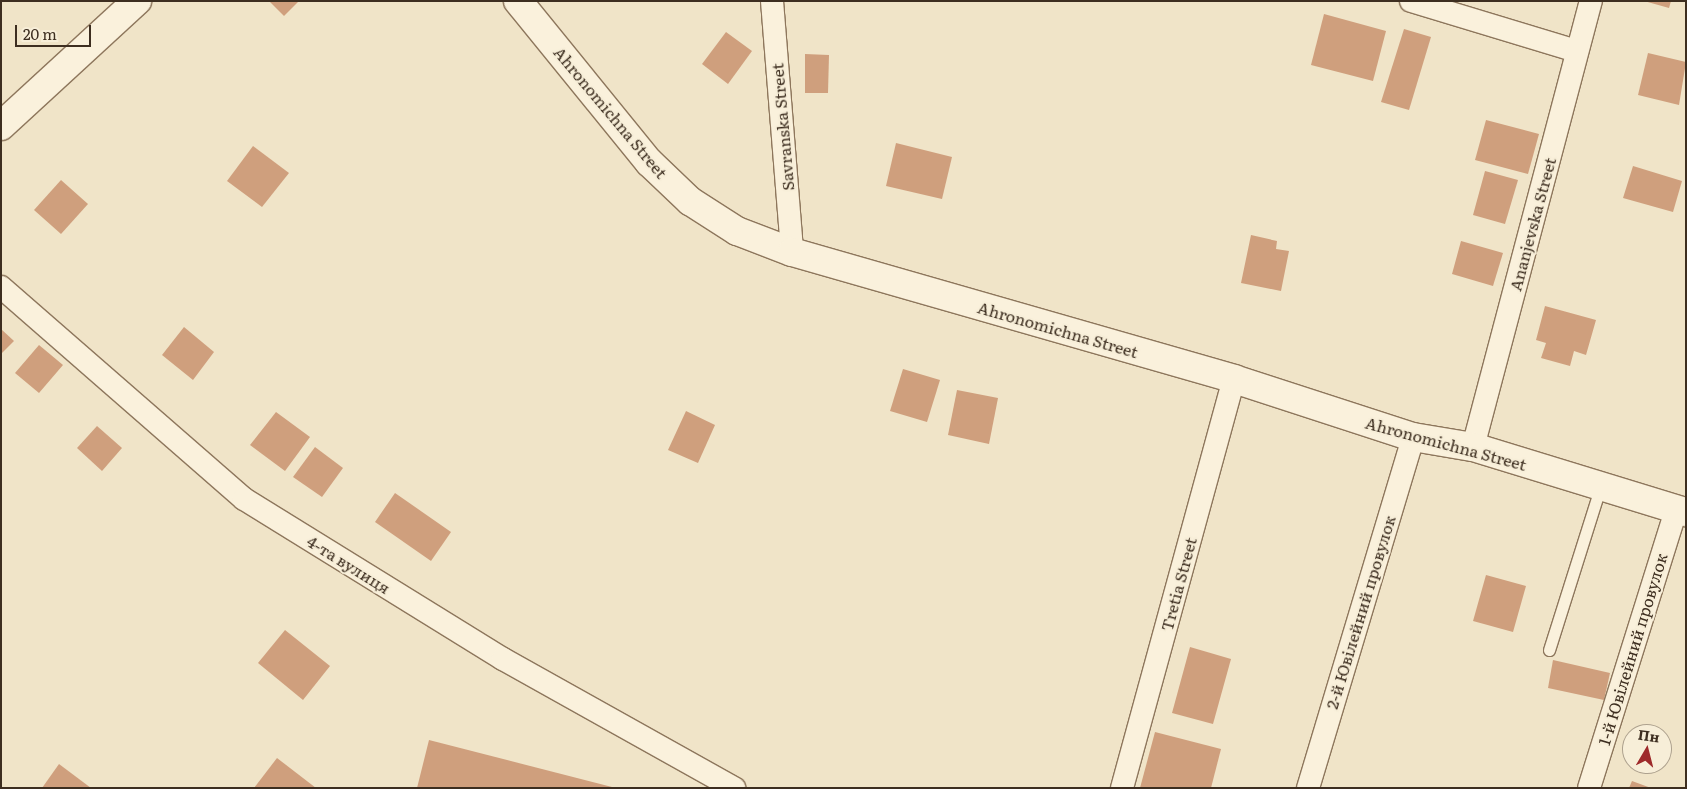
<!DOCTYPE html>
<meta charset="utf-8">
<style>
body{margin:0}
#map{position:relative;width:1687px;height:789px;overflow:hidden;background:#f0e4c8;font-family:Literata,serif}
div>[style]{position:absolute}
.building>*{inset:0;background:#cf9f7d}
.roads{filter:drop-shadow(1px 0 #8d765c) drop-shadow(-1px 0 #8d765c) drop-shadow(0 1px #8d765c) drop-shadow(0 -1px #8d765c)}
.lane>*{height:11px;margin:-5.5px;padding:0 5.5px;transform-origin:5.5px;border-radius:5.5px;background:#faf1dc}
.street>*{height:22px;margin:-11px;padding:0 11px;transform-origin:11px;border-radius:11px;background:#faf1dc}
.secondary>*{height:28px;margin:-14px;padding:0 14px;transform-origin:14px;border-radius:14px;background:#faf1dc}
span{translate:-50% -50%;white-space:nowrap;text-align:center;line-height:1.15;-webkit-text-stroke:4px #f7eed8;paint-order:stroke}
.street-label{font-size:16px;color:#3d2e20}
.frame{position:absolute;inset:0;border:2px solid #3d2e20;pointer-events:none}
.north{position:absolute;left:1622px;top:724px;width:50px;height:50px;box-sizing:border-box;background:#f7eed8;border:1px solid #ada18e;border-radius:50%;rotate:8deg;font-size:14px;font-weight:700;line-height:20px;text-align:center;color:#3d2e20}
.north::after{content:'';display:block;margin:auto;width:18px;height:22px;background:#9e2a2b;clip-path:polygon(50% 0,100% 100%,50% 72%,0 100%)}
.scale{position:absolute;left:15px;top:25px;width:76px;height:22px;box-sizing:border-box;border:2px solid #3d2e20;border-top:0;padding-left:6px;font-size:15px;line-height:18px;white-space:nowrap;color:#3d2e20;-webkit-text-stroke:4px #f7eed8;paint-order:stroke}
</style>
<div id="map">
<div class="building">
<i style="clip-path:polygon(269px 1px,299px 1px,284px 16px)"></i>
<i style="clip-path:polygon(1644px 1px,1671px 1px,1669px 8px)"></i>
<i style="clip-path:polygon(1324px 14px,1386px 31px,1373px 81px,1311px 65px)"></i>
<i style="clip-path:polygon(1404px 29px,1431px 37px,1409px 110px,1381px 102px)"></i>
<i style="clip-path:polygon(726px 32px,752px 51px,728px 84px,702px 64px)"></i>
<i style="clip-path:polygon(1648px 53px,1686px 62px,1679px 105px,1638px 95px)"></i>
<i style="clip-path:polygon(805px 54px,829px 55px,828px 93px,805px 93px)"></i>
<i style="clip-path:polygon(1486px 120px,1539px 134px,1528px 174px,1475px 160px)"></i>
<i style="clip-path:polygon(896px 143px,952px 157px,942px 199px,886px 186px)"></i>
<i style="clip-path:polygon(253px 146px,289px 173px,262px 207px,227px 181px)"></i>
<i style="clip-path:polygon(1633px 166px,1682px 181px,1673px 212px,1623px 198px)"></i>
<i style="clip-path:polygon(1485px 171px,1518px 180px,1505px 224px,1473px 215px)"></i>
<i style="clip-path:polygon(61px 180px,88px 204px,61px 234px,34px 210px)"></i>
<i style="clip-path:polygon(1251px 235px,1277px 241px,1276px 249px,1289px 251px,1281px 291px,1241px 283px)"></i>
<i style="clip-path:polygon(1461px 241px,1503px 253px,1493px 286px,1452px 274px)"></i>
<i style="clip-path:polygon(1545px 306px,1596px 320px,1586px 355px,1574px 351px,1570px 366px,1541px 358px,1546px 343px,1536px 340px)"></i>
<i style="clip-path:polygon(184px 327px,214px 352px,193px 380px,162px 355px)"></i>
<i style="clip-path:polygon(1px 329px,14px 341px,1px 354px)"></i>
<i style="clip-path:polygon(39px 345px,63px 365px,39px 393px,15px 373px)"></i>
<i style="clip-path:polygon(903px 369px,940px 380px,927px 422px,890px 411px)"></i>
<i style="clip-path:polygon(957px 390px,998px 398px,989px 444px,948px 435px)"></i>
<i style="clip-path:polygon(686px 411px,715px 425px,698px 463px,668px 450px)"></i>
<i style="clip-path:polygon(276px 412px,310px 437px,285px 471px,250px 445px)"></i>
<i style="clip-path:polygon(97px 426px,122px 448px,102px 471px,77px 448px)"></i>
<i style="clip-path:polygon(315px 447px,343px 468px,322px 497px,293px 477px)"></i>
<i style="clip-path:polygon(395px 493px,451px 532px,431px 561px,375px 522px)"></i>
<i style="clip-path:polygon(1486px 575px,1526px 586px,1513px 632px,1473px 621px)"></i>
<i style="clip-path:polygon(285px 630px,330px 666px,303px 700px,258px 663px)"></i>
<i style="clip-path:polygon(1190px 647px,1231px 659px,1213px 724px,1172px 713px)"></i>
<i style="clip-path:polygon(1553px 660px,1610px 673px,1604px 700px,1548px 688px)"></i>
<i style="clip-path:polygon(1155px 732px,1221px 749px,1211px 788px,1140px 788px)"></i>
<i style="clip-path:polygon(429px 740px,612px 787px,612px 788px,417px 788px)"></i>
<i style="clip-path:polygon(277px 758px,316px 788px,254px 788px)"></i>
<i style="clip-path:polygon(59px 764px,91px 788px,42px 788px)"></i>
<i style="clip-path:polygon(1632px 781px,1651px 788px,1629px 788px)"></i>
</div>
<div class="roads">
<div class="lane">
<i style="left:1549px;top:650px;width:170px;rotate:-72.5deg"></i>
</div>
<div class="street">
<i style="left:772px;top:1px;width:252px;rotate:85.4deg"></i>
<i style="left:1411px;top:1px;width:173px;rotate:16.8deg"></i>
<i style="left:1px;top:287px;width:322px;rotate:41.1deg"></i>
<i style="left:244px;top:499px;width:304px;rotate:31.7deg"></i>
<i style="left:503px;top:659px;width:265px;rotate:29.2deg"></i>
<i style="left:1473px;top:447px;width:461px;rotate:-75.2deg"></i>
<i style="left:1122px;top:788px;width:424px;rotate:-74.7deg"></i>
<i style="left:1308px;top:788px;width:366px;rotate:-73.3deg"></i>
<i style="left:1589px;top:788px;width:291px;rotate:-72.6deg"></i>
</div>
<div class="secondary">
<i style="left:518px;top:1px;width:208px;rotate:50.9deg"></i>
<i style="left:649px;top:162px;width:57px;rotate:43.6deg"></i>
<i style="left:690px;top:201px;width:56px;rotate:32.6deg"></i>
<i style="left:737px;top:231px;width:59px;rotate:20.9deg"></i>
<i style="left:792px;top:252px;width:460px;rotate:16deg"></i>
<i style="left:1234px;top:379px;width:188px;rotate:18deg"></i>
<i style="left:1413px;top:437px;width:61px;rotate:9.5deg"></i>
<i style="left:1473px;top:447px;width:223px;rotate:17deg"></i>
<i style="left:1px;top:126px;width:185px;rotate:-42.6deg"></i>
</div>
</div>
<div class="street-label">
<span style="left:611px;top:112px;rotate:50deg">Ahronomichna Street</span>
<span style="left:782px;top:127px;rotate:-95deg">Savranska Street</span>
<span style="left:1532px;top:224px;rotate:-75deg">Ananjevska Street</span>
<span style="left:1058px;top:329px;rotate:16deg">Ahronomichna Street</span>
<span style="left:1446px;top:443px;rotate:15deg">Ahronomichna Street</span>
<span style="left:349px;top:564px;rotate:32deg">4-та вулиця</span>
<span style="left:1178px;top:584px;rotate:-75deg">Tretia Street</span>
<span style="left:1360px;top:612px;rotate:-73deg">2-й Ювілейний провулок</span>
<span style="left:1632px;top:649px;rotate:-73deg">1-й Ювілейний провулок</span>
</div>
<div class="frame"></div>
<div class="north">Пн</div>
<div class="scale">20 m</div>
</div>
